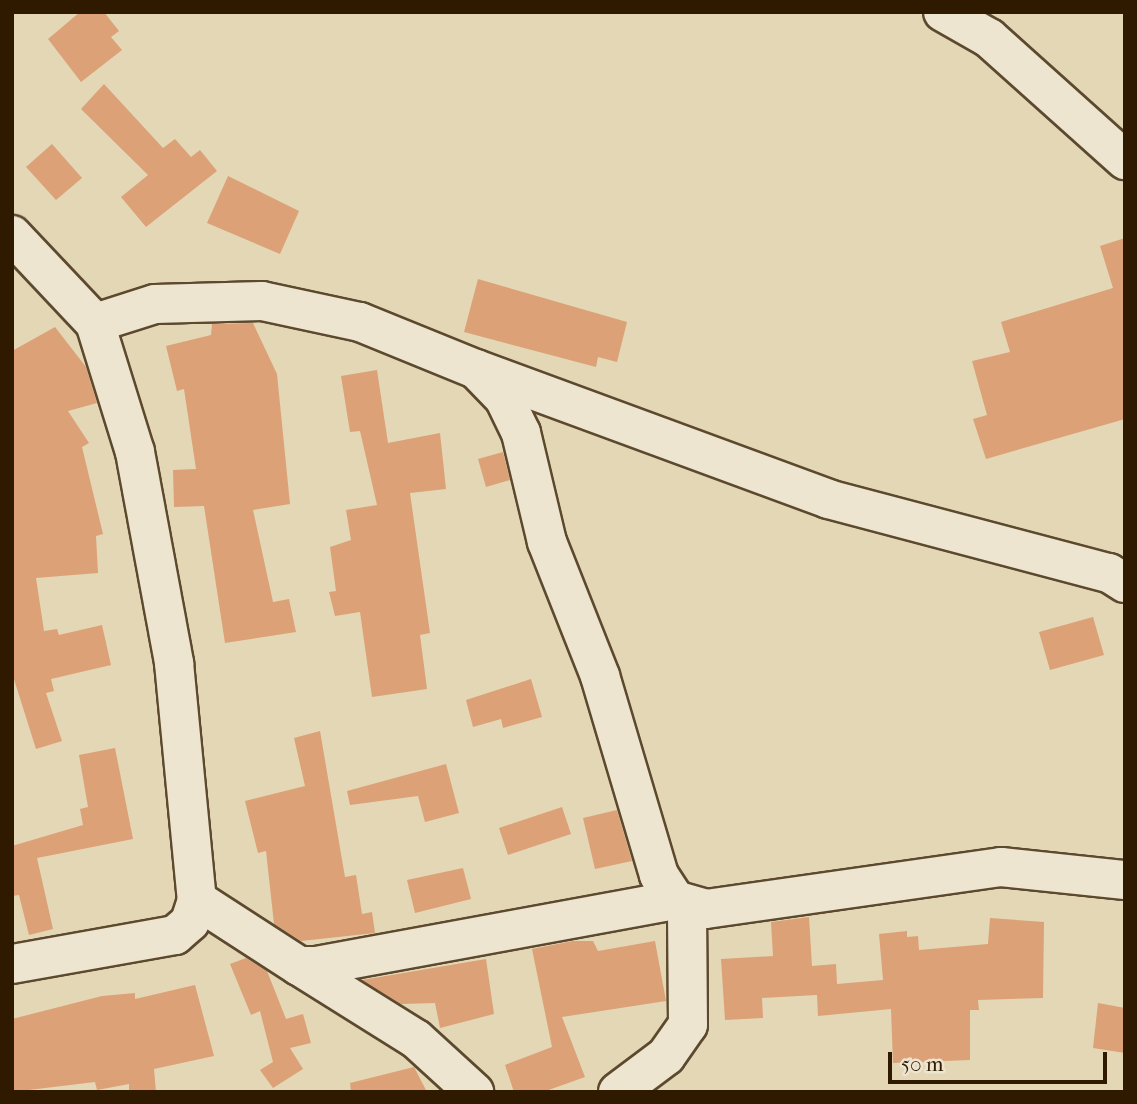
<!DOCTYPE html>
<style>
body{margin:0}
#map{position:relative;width:1137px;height:1104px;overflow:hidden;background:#e3d7b6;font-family:"IM FELL French Canon",serif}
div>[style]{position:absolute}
.building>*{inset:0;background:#dca177}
.roads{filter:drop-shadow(2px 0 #5c492e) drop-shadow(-2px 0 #5c492e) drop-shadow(0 2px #5c492e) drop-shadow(0 -2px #5c492e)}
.minor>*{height:38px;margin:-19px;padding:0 19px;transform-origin:19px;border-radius:19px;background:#ede5d0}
span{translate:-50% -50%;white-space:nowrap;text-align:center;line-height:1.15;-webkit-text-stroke:6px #ede5d0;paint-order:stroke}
.frame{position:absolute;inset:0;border:14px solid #2f1a00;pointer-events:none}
.scale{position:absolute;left:888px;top:1052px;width:219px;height:32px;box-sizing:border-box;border:4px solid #2f1a00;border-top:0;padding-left:9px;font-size:21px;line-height:24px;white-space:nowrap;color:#2f1a00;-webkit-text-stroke:5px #ede5d0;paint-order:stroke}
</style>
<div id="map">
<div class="building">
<i style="clip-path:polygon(80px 12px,104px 12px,119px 31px,111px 37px,122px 50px,81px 82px,48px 39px)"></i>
<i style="clip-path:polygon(104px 84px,163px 148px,175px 139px,191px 157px,200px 150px,217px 171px,146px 227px,121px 197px,148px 175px,81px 109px)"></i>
<i style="clip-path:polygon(52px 144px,82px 178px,56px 200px,26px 167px)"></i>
<i style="clip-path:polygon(228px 176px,299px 211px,280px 254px,207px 223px)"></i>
<i style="clip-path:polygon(1125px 238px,1125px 419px,986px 459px,973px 419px,987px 415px,972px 361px,1010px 352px,1001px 322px,1113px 288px,1100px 246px)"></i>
<i style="clip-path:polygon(478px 279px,627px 322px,617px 362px,598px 357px,596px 367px,464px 332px)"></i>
<i style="clip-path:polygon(253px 323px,277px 374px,290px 504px,253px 510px,273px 602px,289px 599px,296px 632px,225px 643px,204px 506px,174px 507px,173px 470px,196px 469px,184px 389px,177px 391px,166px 346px,211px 335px,212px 324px)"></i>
<i style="clip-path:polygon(55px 327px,86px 367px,97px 403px,68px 411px,89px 443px,82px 447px,103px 534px,96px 536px,98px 573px,36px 578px,44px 631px,57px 629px,59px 635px,102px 625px,111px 665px,51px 679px,54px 691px,46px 693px,62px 741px,36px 749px,12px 673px,12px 351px)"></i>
<i style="clip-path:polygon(377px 370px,388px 443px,440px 433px,446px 489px,410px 493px,430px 633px,420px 635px,427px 689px,372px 697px,360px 612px,335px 616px,329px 592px,336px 591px,330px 547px,351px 540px,346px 510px,377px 505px,360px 431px,350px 432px,341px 376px)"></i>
<i style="clip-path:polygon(503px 452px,510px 480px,486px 487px,478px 459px)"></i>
<i style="clip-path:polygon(1093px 617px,1104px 655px,1050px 670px,1039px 632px)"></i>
<i style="clip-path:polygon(531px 679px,542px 717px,503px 728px,501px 719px,473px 727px,466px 700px)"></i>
<i style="clip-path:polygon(320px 731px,345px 877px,356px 875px,362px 914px,372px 912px,375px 933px,301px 941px,274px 924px,266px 851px,258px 853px,245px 801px,305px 786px,294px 738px)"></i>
<i style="clip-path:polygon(115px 748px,133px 839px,37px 858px,53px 929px,29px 935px,19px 895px,12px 896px,12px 846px,83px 825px,80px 809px,88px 807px,79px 755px)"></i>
<i style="clip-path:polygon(446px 764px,459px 813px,425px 822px,418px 796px,350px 805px,347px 791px)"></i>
<i style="clip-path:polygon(562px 807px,571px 834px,508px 855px,499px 828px)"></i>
<i style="clip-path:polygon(617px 810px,632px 861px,595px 869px,583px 818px)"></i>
<i style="clip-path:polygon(463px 868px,471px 899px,415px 913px,407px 880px)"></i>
<i style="clip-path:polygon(809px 917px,812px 966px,836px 964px,837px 984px,883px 980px,879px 934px,907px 931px,907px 937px,918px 936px,919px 950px,988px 944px,990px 918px,1044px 922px,1043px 998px,978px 1000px,979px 1010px,970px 1010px,970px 1060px,893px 1063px,891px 1009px,818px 1016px,817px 995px,762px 998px,763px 1018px,725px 1020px,721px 959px,773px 956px,771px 922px)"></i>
<i style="clip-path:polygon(573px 941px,593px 941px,598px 951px,655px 941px,666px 1001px,562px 1017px,585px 1077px,543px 1092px,514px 1092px,505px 1065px,552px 1047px,532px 949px)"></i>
<i style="clip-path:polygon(246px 958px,267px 971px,286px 1019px,303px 1014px,311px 1043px,290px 1048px,303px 1069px,273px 1088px,260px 1070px,273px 1062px,260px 1011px,251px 1015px,230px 964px)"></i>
<i style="clip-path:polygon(486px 959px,494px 1014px,440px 1028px,435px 1003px,401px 1004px,362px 980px)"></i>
<i style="clip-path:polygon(195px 985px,214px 1056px,154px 1069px,156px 1092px,129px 1092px,129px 1084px,97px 1090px,95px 1082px,12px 1092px,12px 1019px,102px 996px,135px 993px,135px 999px)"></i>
<i style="clip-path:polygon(1098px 1003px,1125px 1008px,1125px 1053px,1093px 1048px)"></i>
<i style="clip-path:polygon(414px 1067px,427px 1092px,351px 1092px,350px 1083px)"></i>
</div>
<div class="roads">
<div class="minor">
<i style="left:943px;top:12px;width:53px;rotate:29.5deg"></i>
<i style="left:989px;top:38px;width:183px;rotate:41.9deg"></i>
<i style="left:12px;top:235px;width:121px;rotate:46.7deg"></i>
<i style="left:95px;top:323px;width:135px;rotate:72.8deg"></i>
<i style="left:135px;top:452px;width:215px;rotate:79.5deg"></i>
<i style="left:174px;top:663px;width:238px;rotate:84.5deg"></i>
<i style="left:197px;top:900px;width:23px;rotate:108deg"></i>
<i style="left:190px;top:922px;width:20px;rotate:139deg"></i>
<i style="left:175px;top:935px;width:166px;rotate:169.9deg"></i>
<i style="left:95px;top:323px;width:63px;rotate:-17.6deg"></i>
<i style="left:155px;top:304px;width:107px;rotate:-1.6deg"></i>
<i style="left:262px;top:301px;width:100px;rotate:12.1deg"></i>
<i style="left:360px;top:322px;width:125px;rotate:22.1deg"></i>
<i style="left:476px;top:369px;width:40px;rotate:46deg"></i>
<i style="left:504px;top:398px;width:39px;rotate:64deg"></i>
<i style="left:521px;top:433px;width:112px;rotate:76.6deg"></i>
<i style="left:547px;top:542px;width:144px;rotate:68.4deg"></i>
<i style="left:600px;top:676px;width:208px;rotate:73.5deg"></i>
<i style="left:659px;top:875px;width:30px;rotate:57deg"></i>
<i style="left:675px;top:900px;width:32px;rotate:16deg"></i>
<i style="left:706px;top:909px;width:298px;rotate:-8.1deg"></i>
<i style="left:1001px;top:867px;width:125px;rotate:6deg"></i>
<i style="left:481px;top:371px;width:370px;rotate:20.2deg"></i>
<i style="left:828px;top:499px;width:291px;rotate:14.8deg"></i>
<i style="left:1109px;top:573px;width:19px;rotate:32deg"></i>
<i style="left:197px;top:900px;width:121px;rotate:32.9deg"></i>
<i style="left:299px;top:966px;width:17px"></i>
<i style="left:316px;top:966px;width:365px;rotate:-10.4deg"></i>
<i style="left:299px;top:966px;width:138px;rotate:32deg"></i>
<i style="left:416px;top:1039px;width:79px;rotate:42.4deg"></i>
<i style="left:618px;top:1092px;width:60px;rotate:-36.9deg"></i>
<i style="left:666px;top:1056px;width:38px;rotate:-55deg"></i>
<i style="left:688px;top:1025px;width:118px;rotate:-90.5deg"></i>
</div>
</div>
<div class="frame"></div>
<div class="scale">50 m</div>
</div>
